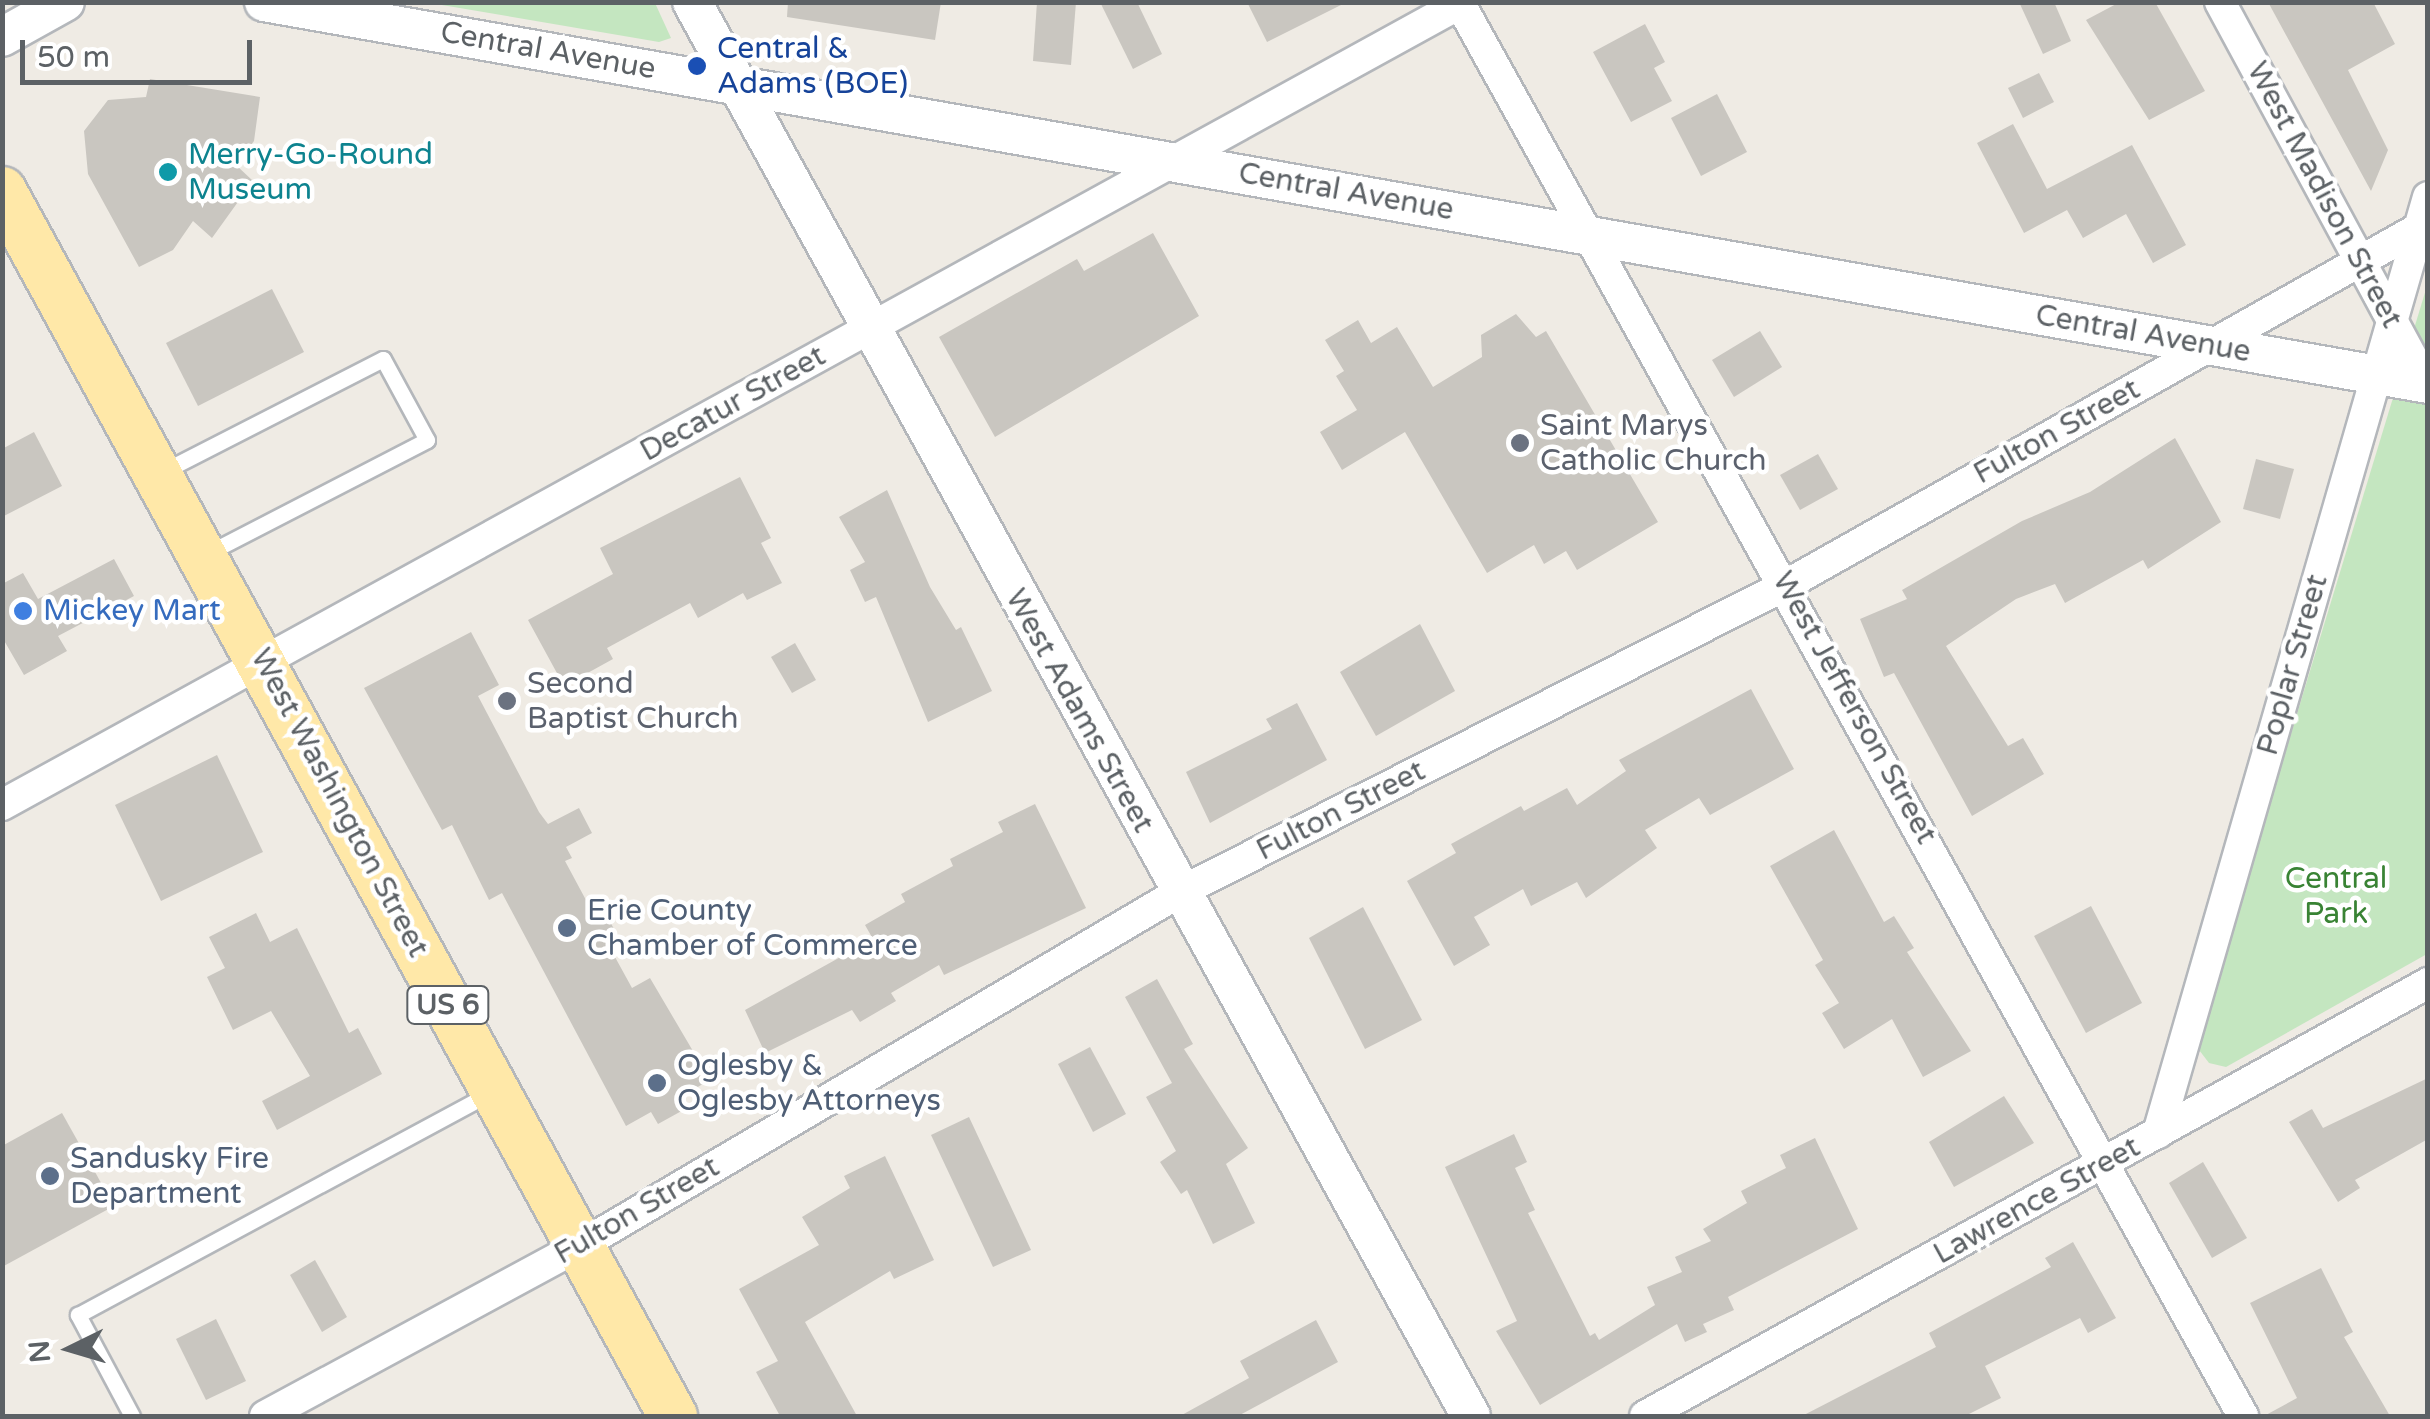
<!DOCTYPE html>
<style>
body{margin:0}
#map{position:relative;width:2430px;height:1419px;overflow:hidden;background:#efebe4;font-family:"Varela Round",sans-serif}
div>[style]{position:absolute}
.green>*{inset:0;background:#c4e6c0}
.building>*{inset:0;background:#c9c6c0}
.roads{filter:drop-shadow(2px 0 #b4b7bb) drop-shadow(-2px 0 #b4b7bb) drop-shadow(0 2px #b4b7bb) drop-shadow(0 -2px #b4b7bb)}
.service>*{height:15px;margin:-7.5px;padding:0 7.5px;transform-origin:7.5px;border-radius:7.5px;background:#fff}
.minor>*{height:30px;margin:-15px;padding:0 15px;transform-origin:15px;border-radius:15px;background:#fff}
.tertiary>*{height:38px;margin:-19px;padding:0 19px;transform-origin:19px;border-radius:19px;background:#fff}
.primary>*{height:48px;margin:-24px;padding:0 24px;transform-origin:24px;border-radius:24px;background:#ffe8a8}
.dots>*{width:28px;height:28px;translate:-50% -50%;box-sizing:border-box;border:5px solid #fff;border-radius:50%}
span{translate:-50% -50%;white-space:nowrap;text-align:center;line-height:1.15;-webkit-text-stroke:9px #fff;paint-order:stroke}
.shield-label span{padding:2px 8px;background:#fff;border:2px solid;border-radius:8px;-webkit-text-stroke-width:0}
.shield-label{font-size:28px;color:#5c6165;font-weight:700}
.transit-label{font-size:30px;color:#164399}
.left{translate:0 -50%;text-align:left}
.street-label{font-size:30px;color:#5c6165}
.culture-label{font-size:30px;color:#0d838f}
.worship-label{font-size:30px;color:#5b616d}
.shop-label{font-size:30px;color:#366cbe}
.park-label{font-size:30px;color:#398334}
.service-label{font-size:30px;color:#4e5e75}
.frame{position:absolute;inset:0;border:5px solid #5c6165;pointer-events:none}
.north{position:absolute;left:20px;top:1299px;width:100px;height:100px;-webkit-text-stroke:8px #fff;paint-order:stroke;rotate:265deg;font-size:28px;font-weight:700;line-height:40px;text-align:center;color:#5c6165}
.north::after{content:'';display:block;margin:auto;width:35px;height:45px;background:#5c6165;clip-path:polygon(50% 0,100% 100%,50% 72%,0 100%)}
.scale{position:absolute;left:20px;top:40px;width:232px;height:45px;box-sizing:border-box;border:5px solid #5c6165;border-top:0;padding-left:12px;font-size:30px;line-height:35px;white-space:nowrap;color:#5c6165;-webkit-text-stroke:8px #fff;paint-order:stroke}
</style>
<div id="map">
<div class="green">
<i style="clip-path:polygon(430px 3px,655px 3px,671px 38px,659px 42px)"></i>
<i style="clip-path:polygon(2427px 286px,2427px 954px,2226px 1067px,2209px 1063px,2196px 1046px)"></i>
</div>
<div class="building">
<i style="clip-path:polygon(788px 2px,941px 2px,935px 40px,787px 17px)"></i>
<i style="clip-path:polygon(1037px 2px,1076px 2px,1071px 65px,1033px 61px)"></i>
<i style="clip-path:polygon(1100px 2px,1137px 2px,1162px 54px,1133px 69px)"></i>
<i style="clip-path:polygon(1247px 2px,1347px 2px,1267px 42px)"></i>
<i style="clip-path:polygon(2019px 2px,2054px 2px,2071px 41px,2043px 54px)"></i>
<i style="clip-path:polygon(2120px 2px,2155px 2px,2205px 91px,2149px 120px,2086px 20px)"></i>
<i style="clip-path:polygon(2268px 2px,2373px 2px,2395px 44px,2348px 70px,2388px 150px,2371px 191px)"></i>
<i style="clip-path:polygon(1645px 24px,1665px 62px,1654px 68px,1672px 101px,1631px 122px,1593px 52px)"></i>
<i style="clip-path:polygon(2039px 73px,2054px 102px,2023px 118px,2008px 88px)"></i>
<i style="clip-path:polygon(150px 79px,260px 97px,254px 141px,236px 165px,253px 181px,212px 238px,193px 221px,173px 250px,139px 267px,88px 174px,84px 131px,108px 100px,146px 97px)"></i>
<i style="clip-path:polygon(1717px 94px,1747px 152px,1701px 176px,1671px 118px)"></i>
<i style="clip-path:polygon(2013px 124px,2047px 189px,2132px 145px,2186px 245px,2153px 263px,2126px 214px,2083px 238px,2067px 210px,2024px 233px,1977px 143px)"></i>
<i style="clip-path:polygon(1153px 233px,1199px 316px,995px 437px,939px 337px,1077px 259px,1084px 271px)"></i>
<i style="clip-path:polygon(272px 289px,304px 352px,198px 406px,166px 343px)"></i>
<i style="clip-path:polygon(1516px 314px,1536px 337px,1546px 331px,1658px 522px,1577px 570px,1566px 551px,1544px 564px,1534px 545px,1487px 573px,1405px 432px,1342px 470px,1320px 432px,1357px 410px,1336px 376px,1344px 371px,1325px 340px,1358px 320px,1371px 343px,1397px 327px,1433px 387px,1482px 357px,1481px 335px)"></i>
<i style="clip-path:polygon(1760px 331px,1782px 367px,1734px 397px,1712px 360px)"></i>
<i style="clip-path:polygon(34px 432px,62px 486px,2px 517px,2px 449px)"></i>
<i style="clip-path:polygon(2175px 438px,2221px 522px,2148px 569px,2143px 560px,2065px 603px,2055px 584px,2016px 599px,1946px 646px,2008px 746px,2023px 738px,2044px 774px,1972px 816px,1894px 673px,1884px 677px,1860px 619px,1907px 599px,1902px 590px,2022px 521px,2090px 492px)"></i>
<i style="clip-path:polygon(1818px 454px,1838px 489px,1800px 510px,1780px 475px)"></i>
<i style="clip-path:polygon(2256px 459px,2294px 469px,2280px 519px,2243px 509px)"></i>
<i style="clip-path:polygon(740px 477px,771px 538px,761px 543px,782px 583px,747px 600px,743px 593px,698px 618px,690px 603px,607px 648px,613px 659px,564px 686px,528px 620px,613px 574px,600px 548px)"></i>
<i style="clip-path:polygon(887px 490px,930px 587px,956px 630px,961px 627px,992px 691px,928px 722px,876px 597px,865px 602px,850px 570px,865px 562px,839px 517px)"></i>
<i style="clip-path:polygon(114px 559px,134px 596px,58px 636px,67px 651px,24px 675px,2px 637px,2px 584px,23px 573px,38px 599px)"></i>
<i style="clip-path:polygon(1420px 624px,1455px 691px,1376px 736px,1340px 672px)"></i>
<i style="clip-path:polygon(471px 632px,499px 685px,478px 696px,539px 812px,548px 824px,579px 808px,592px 833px,566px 847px,572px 858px,565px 861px,594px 915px,604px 910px,615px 931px,604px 937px,632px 988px,650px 978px,710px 1080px,680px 1097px,687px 1108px,658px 1124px,651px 1112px,626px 1126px,502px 893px,489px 900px,452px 825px,442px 830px,364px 688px)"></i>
<i style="clip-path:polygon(795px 643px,816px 680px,792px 693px,771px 657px)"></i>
<i style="clip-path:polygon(1751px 689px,1794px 769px,1710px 815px,1699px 798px,1645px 830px,1657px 848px,1586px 898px,1577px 882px,1531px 906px,1523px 889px,1474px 917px,1490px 945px,1454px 966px,1407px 881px,1456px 853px,1451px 844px,1521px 806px,1524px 811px,1567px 788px,1577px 805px,1626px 771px,1619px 760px)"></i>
<i style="clip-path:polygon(1297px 703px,1327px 760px,1210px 823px,1186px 772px,1272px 729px,1266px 719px)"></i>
<i style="clip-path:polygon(217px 755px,263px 852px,161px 901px,115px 805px)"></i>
<i style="clip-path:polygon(1035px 804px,1086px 908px,944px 975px,939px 965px,891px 993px,896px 1001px,860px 1022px,852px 1010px,765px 1053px,745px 1010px,873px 939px,865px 925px,905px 902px,901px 894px,953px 866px,950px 859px,1003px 832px,998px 822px)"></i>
<i style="clip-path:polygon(1834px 830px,1884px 922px,1894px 916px,1914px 948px,1907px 952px,1971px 1051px,1923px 1077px,1892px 1019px,1844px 1049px,1822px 1013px,1839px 1003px,1815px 965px,1823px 960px,1770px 866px)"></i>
<i style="clip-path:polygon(2091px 906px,2142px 1003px,2086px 1033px,2034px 936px)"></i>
<i style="clip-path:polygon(1363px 907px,1422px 1020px,1365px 1049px,1309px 938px)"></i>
<i style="clip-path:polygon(256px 913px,270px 942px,297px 928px,349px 1033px,358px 1028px,382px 1074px,277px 1130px,262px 1101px,310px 1076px,271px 1011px,233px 1030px,207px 977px,225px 968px,209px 937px)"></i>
<i style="clip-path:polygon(1157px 979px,1193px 1044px,1184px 1049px,1248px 1148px,1226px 1164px,1255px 1223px,1213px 1244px,1187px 1190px,1181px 1194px,1160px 1162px,1176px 1151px,1146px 1097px,1172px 1083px,1125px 997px)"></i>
<i style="clip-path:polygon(1090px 1047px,1126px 1114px,1093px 1132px,1058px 1064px)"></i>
<i style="clip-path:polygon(2428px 1078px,2428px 1139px,2355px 1180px,2360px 1188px,2338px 1202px,2289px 1122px,2312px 1109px,2323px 1128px)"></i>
<i style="clip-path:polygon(2004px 1096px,2034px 1143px,1954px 1187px,1929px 1142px)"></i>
<i style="clip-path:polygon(62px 1113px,114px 1206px,2px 1267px,2px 1146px)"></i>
<i style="clip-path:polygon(969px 1117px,1031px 1250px,993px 1267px,931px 1135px)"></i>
<i style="clip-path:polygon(1514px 1134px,1527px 1162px,1515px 1168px,1535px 1210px,1528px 1213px,1590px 1336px,1595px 1333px,1599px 1340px,1655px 1305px,1647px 1287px,1682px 1272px,1675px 1257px,1711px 1241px,1703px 1229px,1747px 1203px,1741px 1191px,1786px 1168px,1780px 1155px,1815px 1138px,1858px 1229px,1728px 1297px,1734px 1310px,1703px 1324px,1707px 1332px,1685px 1342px,1677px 1324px,1540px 1405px,1496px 1331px,1517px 1321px,1445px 1167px)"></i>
<i style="clip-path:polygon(885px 1156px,934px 1260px,894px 1279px,890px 1271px,805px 1322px,857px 1416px,780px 1416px,756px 1372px,778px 1361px,739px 1289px,819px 1245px,802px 1217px,850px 1188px,844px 1176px)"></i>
<i style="clip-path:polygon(2203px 1162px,2247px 1238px,2212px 1258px,2169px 1183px)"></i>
<i style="clip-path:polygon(2073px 1242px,2116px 1318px,2088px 1333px,2080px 1318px,1985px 1366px,2001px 1398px,1965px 1416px,1802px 1416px,1936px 1347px,1929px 1333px,2051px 1267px,2045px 1258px)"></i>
<i style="clip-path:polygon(315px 1260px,347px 1317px,322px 1332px,290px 1275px)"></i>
<i style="clip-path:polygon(2321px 1268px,2353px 1332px,2344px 1337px,2390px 1416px,2264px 1416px,2297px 1398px,2250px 1303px)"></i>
<i style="clip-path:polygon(216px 1319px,246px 1381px,206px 1400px,176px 1339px)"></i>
<i style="clip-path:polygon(1316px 1320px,1338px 1362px,1238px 1416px,1180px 1416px,1249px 1378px,1240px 1361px)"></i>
</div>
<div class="roads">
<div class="service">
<i style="left:162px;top:472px;width:248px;rotate:-27.1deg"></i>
<i style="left:383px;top:359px;width:92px;rotate:61.5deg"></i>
<i style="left:427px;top:440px;width:246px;rotate:152.7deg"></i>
<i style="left:132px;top:1416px;width:115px;rotate:-118.1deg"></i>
<i style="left:78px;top:1315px;width:470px;rotate:-28.3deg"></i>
</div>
<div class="minor">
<i style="left:1459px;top:2px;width:1617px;rotate:60.99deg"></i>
<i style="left:2220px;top:2px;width:438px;rotate:61.6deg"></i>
<i style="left:2px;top:805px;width:1667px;rotate:-28.79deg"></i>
<i style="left:2158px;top:1133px;width:974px;rotate:-73.91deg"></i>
<i style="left:265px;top:1416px;width:356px;rotate:-28.4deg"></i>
<i style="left:578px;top:1247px;width:699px;rotate:-30.53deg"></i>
<i style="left:1180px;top:892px;width:679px;rotate:-26.87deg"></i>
<i style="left:1786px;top:585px;width:737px;rotate:-29.42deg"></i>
<i style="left:1645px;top:1416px;width:895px;rotate:-28.94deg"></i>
</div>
<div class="tertiary">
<i style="left:264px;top:2px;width:2197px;rotate:10.01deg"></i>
<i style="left:692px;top:2px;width:1614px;rotate:61.15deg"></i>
<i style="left:2px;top:37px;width:72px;rotate:-29.1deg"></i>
</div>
<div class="primary">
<i style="left:2px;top:191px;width:1397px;rotate:61.29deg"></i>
</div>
</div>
<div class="dots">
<i style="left:697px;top:66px;background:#1a4fb4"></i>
<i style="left:168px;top:172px;background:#0f9aa8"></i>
<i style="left:1520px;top:443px;background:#6b7280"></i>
<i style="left:23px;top:611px;background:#3f7fe0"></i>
<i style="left:507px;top:701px;background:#6b7280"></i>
<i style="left:567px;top:928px;background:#5c6f8a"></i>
<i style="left:657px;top:1083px;background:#5c6f8a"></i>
<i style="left:50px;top:1176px;background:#5c6f8a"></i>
</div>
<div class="shield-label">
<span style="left:448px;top:1005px">US 6</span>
</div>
<div class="transit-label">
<span class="left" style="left:717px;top:66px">Central &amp;<br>Adams (BOE)</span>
</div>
<div class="street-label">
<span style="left:548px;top:51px;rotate:10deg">Central Avenue</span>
<span style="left:1346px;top:192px;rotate:10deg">Central Avenue</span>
<span style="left:2324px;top:195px;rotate:62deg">West Madison Street</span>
<span style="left:2143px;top:334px;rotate:10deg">Central Avenue</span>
<span style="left:733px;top:404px;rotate:-29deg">Decatur Street</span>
<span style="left:2057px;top:432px;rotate:-29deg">Fulton Street</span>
<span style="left:2293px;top:665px;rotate:-74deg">Poplar Street</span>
<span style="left:1854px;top:708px;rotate:61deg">West Jefferson Street</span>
<span style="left:1079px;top:711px;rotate:61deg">West Adams Street</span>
<span style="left:339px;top:803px;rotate:62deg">West Washington Street</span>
<span style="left:1341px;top:811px;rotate:-27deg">Fulton Street</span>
<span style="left:2037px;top:1201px;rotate:-29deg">Lawrence Street</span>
<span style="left:637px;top:1211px;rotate:-30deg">Fulton Street</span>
</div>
<div class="culture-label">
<span class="left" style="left:188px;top:172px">Merry-Go-Round<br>Museum</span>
</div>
<div class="worship-label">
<span class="left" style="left:1540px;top:443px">Saint Marys<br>Catholic Church</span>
<span class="left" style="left:527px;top:701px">Second<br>Baptist Church</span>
</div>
<div class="shop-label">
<span class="left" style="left:43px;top:611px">Mickey Mart</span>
</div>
<div class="park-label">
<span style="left:2336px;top:896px">Central<br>Park</span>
</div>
<div class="service-label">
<span class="left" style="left:587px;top:928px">Erie County<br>Chamber of Commerce</span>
<span class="left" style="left:677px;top:1083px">Oglesby &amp;<br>Oglesby Attorneys</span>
<span class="left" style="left:70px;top:1176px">Sandusky Fire<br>Department</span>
</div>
<div class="frame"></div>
<div class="north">N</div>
<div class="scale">50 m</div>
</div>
